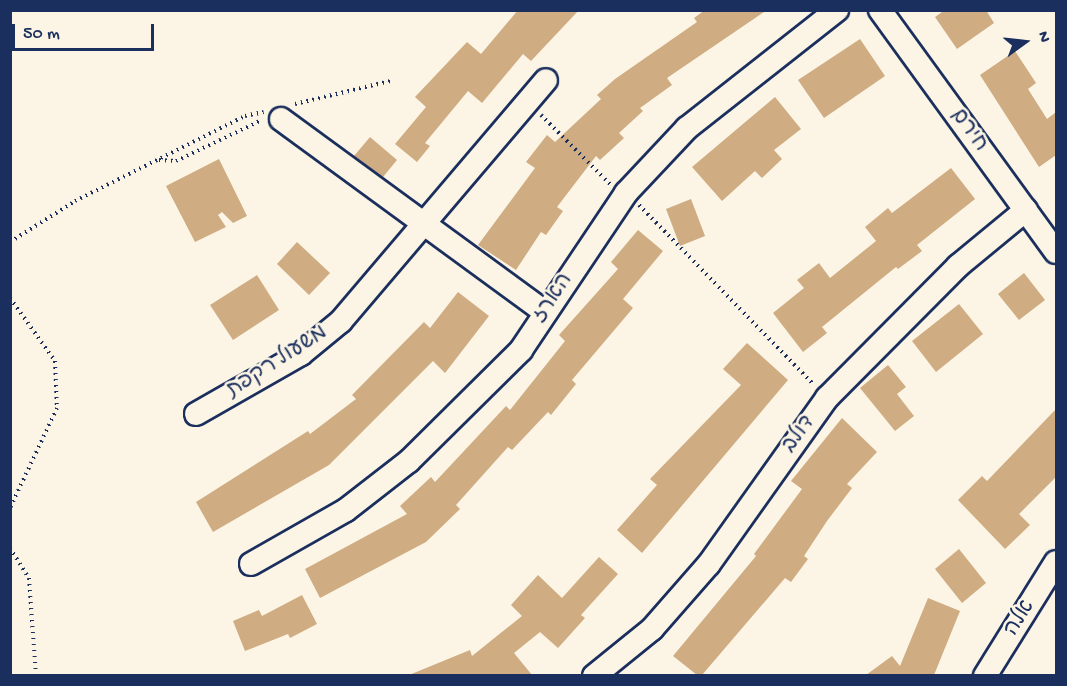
<!DOCTYPE html>
<meta charset="utf-8">
<style>
body{margin:0}
#map{position:relative;width:1067px;height:686px;overflow:hidden;background:#fcf5e5;font-family:"Gochi Hand","Playpen Sans Hebrew",sans-serif}
div>[style]{position:absolute}
.building>*{inset:0;background:#cfac82}
.path>*{height:4px;margin-top:-2px;transform-origin:0;background:repeating-linear-gradient(90deg,#1b2f5e 0 1.5px,transparent 0 6px)}
.roads{filter:drop-shadow(2px 0 #1b2f5e) drop-shadow(-2px 0 #1b2f5e) drop-shadow(0 2px #1b2f5e) drop-shadow(0 -2px #1b2f5e)}
.street>*{height:22px;margin:-11px;padding:0 11px;transform-origin:11px;border-radius:11px;background:#fcf5e5}
span{translate:-50% -50%;white-space:nowrap;text-align:center;line-height:1.15;-webkit-text-stroke:5px #fcf5e5;paint-order:stroke}
.street-label{font-size:22px;color:#1b2f5e}
.frame{position:absolute;inset:0;border:12px solid #1b2f5e;pointer-events:none}
.north{position:absolute;left:995px;top:12px;width:60px;height:60px;-webkit-text-stroke:4px #fcf5e5;paint-order:stroke;rotate:75deg;font-size:16px;font-weight:700;line-height:24px;text-align:center;color:#1b2f5e}
.north::after{content:'';display:block;margin:auto;width:21px;height:27px;background:#1b2f5e;clip-path:polygon(50% 0,100% 100%,50% 72%,0 100%)}
.scale{position:absolute;left:12px;top:24px;width:142px;height:27px;box-sizing:border-box;border:3px solid #1b2f5e;border-top:0;padding-left:8px;font-size:18px;line-height:21px;white-space:nowrap;color:#1b2f5e;-webkit-text-stroke:4px #fcf5e5;paint-order:stroke}
</style>
<div id="map">
<div class="building">
<i style="clip-path:polygon(518px 10px,579px 10px,531px 61px,523px 54px,482px 103px,468px 91px,425px 143px,430px 146px,417px 162px,395px 144px,426px 107px,415px 97px,467px 42px,481px 54px)"></i>
<i style="clip-path:polygon(705px 10px,767px 10px,667px 78px,672px 85px,640px 108px,643px 111px,619px 133px,624px 138px,600px 160px,596px 156px,557px 207px,563px 211px,546px 235px,541px 232px,516px 270px,478px 245px,535px 168px,526px 162px,547px 135px,555px 142px,601px 99px,597px 95px,615px 79px,697px 22px,694px 18px)"></i>
<i style="clip-path:polygon(945px 10px,986px 10px,994px 23px,957px 49px,935px 17px)"></i>
<i style="clip-path:polygon(860px 39px,885px 76px,824px 118px,798px 80px)"></i>
<i style="clip-path:polygon(1015px 51px,1036px 83px,1028px 89px,1047px 119px,1056px 112px,1056px 155px,1039px 167px,980px 75px)"></i>
<i style="clip-path:polygon(775px 97px,801px 129px,774px 150px,782px 159px,762px 178px,755px 171px,722px 201px,692px 167px)"></i>
<i style="clip-path:polygon(370px 137px,397px 160px,383px 177px,354px 156px)"></i>
<i style="clip-path:polygon(219px 159px,247px 216px,233px 223px,222px 212px,218px 215px,226px 227px,195px 242px,166px 186px)"></i>
<i style="clip-path:polygon(951px 168px,975px 199px,917px 245px,922px 251px,898px 269px,896px 267px,822px 327px,827px 333px,803px 352px,773px 313px,804px 288px,797px 280px,819px 263px,830px 278px,876px 241px,865px 227px,888px 208px,892px 213px)"></i>
<i style="clip-path:polygon(691px 199px,705px 236px,680px 246px,666px 209px)"></i>
<i style="clip-path:polygon(638px 230px,663px 251px,623px 299px,633px 308px,572px 380px,576px 384px,551px 415px,548px 412px,512px 450px,508px 447px,456px 505px,460px 509px,426px 542px,320px 598px,305px 569px,407px 514px,400px 506px,431px 477px,435px 482px,506px 406px,510px 410px,565px 341px,559px 335px,618px 269px,611px 262px)"></i>
<i style="clip-path:polygon(297px 242px,330px 273px,309px 295px,277px 264px)"></i>
<i style="clip-path:polygon(1024px 273px,1045px 300px,1019px 320px,998px 294px)"></i>
<i style="clip-path:polygon(257px 275px,279px 310px,233px 340px,210px 305px)"></i>
<i style="clip-path:polygon(458px 292px,489px 316px,445px 373px,433px 361px,329px 465px,213px 532px,196px 502px,308px 431px,310px 434px,356px 399px,352px 395px,424px 322px,430px 328px)"></i>
<i style="clip-path:polygon(959px 304px,983px 334px,936px 372px,912px 341px)"></i>
<i style="clip-path:polygon(747px 343px,788px 380px,642px 553px,617px 530px,657px 485px,650px 479px,741px 385px,723px 369px)"></i>
<i style="clip-path:polygon(888px 365px,906px 387px,897px 394px,914px 416px,895px 431px,860px 388px)"></i>
<i style="clip-path:polygon(1056px 409px,1056px 477px,1019px 514px,1030px 525px,1005px 549px,958px 500px,982px 476px,987px 481px)"></i>
<i style="clip-path:polygon(842px 418px,877px 452px,847px 484px,852px 488px,827px 521px,804px 556px,808px 559px,791px 582px,785px 578px,702px 675px,697px 675px,673px 656px,756px 556px,754px 554px,802px 489px,791px 481px)"></i>
<i style="clip-path:polygon(959px 549px,986px 583px,962px 603px,935px 569px)"></i>
<i style="clip-path:polygon(599px 557px,618px 574px,581px 615px,585px 618px,558px 648px,540px 632px,514px 653px,532px 675px,409px 675px,470px 650px,472px 656px,522px 616px,511px 605px,538px 575px,562px 598px)"></i>
<i style="clip-path:polygon(302px 595px,317px 624px,290px 638px,288px 634px,245px 651px,233px 621px,259px 610px,262px 616px)"></i>
<i style="clip-path:polygon(928px 598px,960px 611px,934px 675px,866px 675px,892px 656px,900px 666px)"></i>
</div>
<div class="path">
<i style="left:295px;top:104px;width:98px;rotate:-13.6deg"></i>
<i style="left:541px;top:115px;width:98px;rotate:45deg"></i>
<i style="left:159px;top:160px;width:17px;rotate:3deg"></i>
<i style="left:176px;top:161px;width:95px;rotate:-25.5deg"></i>
<i style="left:639px;top:205px;width:251px;rotate:45.8deg"></i>
<i style="left:10px;top:242px;width:77px;rotate:-32.2deg"></i>
<i style="left:75px;top:201px;width:190px;rotate:-26.6deg"></i>
<i style="left:245px;top:116px;width:19px;rotate:-12deg"></i>
<i style="left:10px;top:298px;width:77px;rotate:54.5deg"></i>
<i style="left:55px;top:361px;width:47px;rotate:87.6deg"></i>
<i style="left:57px;top:408px;width:110px;rotate:115.2deg"></i>
<i style="left:10px;top:548px;width:36px;rotate:58deg"></i>
<i style="left:29px;top:578px;width:98px;rotate:85.9deg"></i>
</div>
<div class="roads">
<div class="street">
<i style="left:880px;top:10px;width:299px;rotate:54deg"></i>
<i style="left:281px;top:119px;width:327px;rotate:36.2deg"></i>
<i style="left:196px;top:414px;width:121px;rotate:-29.7deg"></i>
<i style="left:301px;top:354px;width:52px;rotate:-39.5deg"></i>
<i style="left:341px;top:321px;width:316px;rotate:-49.6deg"></i>
<i style="left:251px;top:564px;width:109px;rotate:-29.6deg"></i>
<i style="left:346px;top:510px;width:80px;rotate:-37.9deg"></i>
<i style="left:409px;top:461px;width:158px;rotate:-44.7deg"></i>
<i style="left:521px;top:350px;width:189px;rotate:-56.2deg"></i>
<i style="left:626px;top:193px;width:89px;rotate:-46.8deg"></i>
<i style="left:687px;top:128px;width:191px;rotate:-38.2deg"></i>
<i style="left:594px;top:676px;width:75px;rotate:-39deg"></i>
<i style="left:652px;top:629px;width:86px;rotate:-48.8deg"></i>
<i style="left:709px;top:564px;width:204px;rotate:-54.6deg"></i>
<i style="left:827px;top:398px;width:186px;rotate:-45.2deg"></i>
<i style="left:958px;top:266px;width:88px;rotate:-39.5deg"></i>
<i style="left:985px;top:676px;width:134px;rotate:-58.1deg"></i>
</div>
</div>
<div class="street-label">
<span style="left:968px;top:131px;rotate:54deg">חירם</span>
<span style="left:554px;top:299px;rotate:-57deg">הארז</span>
<span style="left:278px;top:363px;rotate:-33deg">משעול רקפת</span>
<span style="left:800px;top:435px;rotate:-54deg">דולב</span>
<span style="left:1021px;top:619px;rotate:-58deg">אלה</span>
</div>
<div class="frame"></div>
<div class="north">N</div>
<div class="scale">50 m</div>
</div>
